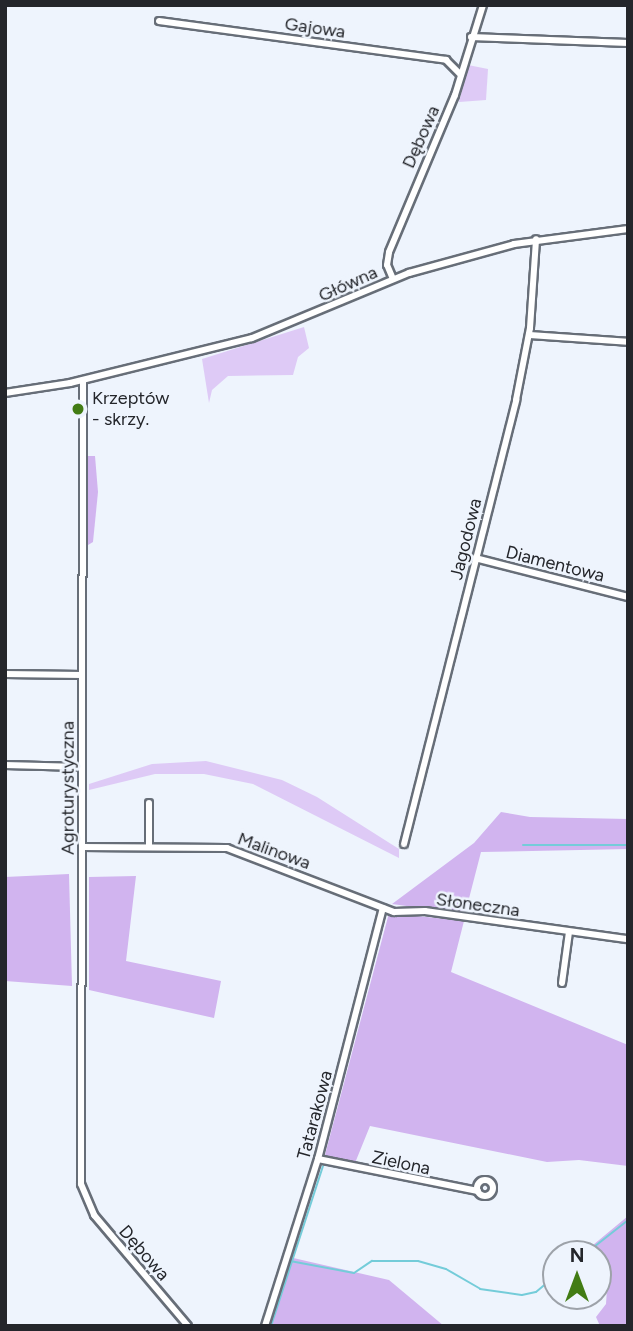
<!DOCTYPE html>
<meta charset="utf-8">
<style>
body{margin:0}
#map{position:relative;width:633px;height:1331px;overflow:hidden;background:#eef4fd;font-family:Figtree,sans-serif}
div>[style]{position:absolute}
.green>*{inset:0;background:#decaf6}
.forest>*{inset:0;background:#d1b4ef}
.stream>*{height:2px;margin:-1px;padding:0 1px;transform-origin:1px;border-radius:1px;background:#74ccd9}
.roads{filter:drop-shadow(2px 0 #676e78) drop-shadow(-2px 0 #676e78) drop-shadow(0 2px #676e78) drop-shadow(0 -2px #676e78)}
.minor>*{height:6px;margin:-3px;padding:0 3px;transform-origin:3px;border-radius:3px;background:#fff}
.minor>.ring{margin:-3px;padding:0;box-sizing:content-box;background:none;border:6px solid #fff;border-radius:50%}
.dots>*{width:19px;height:19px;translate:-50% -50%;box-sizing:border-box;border:4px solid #eef4fd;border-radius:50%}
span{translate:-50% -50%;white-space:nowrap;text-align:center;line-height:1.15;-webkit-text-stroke:5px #eef4fd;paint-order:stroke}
.street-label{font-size:18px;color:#24262b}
.poi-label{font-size:18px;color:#24262b}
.left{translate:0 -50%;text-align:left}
.frame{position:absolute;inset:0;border:7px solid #24262b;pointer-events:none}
.north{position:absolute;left:542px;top:1240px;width:70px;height:70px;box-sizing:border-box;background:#eef4fd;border:2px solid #9da2a9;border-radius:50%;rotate:0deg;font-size:19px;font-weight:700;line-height:28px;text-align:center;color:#24262b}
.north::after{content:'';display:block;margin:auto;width:24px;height:32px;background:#427c14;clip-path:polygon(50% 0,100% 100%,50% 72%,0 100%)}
</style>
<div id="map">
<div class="green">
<i style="clip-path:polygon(468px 65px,488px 69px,486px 100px,459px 102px)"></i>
<i style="clip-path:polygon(304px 327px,309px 348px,298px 357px,293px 375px,228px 376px,212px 390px,209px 403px,202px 359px)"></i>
<i style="clip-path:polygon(206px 761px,282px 780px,317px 797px,399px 849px,399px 858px,253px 784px,204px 774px,155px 774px,89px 790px,89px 784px,152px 764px)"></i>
</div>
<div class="forest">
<i style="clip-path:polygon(87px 456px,95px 456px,98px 492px,93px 542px,88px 545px)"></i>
<i style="clip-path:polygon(501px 812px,530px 817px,628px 819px,628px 849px,481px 852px,465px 914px,392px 904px,474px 843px)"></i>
<i style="clip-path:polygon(69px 874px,72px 986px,5px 981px,5px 877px)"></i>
<i style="clip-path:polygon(136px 876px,126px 961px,221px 981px,214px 1018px,89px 990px,89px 877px)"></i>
<i style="clip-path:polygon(389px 913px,464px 921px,451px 972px,628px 1045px,628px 1166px,579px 1160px,547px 1162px,370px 1126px,355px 1163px,325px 1155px)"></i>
<i style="clip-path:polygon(628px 1216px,628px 1326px,600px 1326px,596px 1317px,606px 1304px,607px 1289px,598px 1270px,598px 1254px,589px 1254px,593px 1245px)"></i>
<i style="clip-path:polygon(289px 1257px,389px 1280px,444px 1326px,266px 1326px)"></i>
</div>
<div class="stream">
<i style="left:523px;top:845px;width:105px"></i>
<i style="left:585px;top:1254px;width:55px;rotate:-38.3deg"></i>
<i style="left:290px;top:1261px;width:65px;rotate:10.6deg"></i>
<i style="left:354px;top:1273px;width:22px;rotate:-34deg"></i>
<i style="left:372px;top:1261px;width:46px"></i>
<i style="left:418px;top:1261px;width:29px;rotate:16deg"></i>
<i style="left:446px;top:1269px;width:39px;rotate:30deg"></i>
<i style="left:480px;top:1289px;width:42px;rotate:8.1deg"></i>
<i style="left:522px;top:1295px;width:14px;rotate:-12deg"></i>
<i style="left:536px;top:1292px;width:26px;rotate:-40deg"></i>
<i style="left:271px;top:1326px;width:168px;rotate:-72deg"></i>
</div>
<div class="roads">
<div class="minor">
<i style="left:159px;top:21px;width:290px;rotate:7.7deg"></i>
<i style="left:446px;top:60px;width:21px;rotate:45deg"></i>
<i style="left:471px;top:37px;width:157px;rotate:2.2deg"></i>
<i style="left:393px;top:279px;width:15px;rotate:-113deg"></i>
<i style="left:387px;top:265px;width:13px;rotate:-81deg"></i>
<i style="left:389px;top:252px;width:170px;rotate:-67.2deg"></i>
<i style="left:455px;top:95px;width:94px;rotate:-72.7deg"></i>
<i style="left:529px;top:335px;width:99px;rotate:4deg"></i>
<i style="left:83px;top:380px;width:804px;rotate:90.14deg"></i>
<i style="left:81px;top:1184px;width:34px;rotate:67deg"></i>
<i style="left:94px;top:1215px;width:145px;rotate:49.7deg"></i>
<i style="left:5px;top:393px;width:66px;rotate:-8.7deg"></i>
<i style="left:70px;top:383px;width:187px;rotate:-13.9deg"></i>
<i style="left:252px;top:338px;width:170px;rotate:-22.5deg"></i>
<i style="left:409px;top:273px;width:109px;rotate:-15.4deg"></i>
<i style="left:514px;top:244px;width:115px;rotate:-7.5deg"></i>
<i style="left:475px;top:558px;width:158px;rotate:14.3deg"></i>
<i style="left:5px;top:674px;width:77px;rotate:0.7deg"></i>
<i style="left:5px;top:765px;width:77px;rotate:1.5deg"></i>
<i style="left:149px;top:803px;width:43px;rotate:90deg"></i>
<i style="left:404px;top:844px;width:458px;rotate:-75.8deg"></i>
<i style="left:516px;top:400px;width:73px;rotate:-79deg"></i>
<i style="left:530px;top:328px;width:89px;rotate:-86.1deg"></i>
<i style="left:82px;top:847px;width:145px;rotate:0.4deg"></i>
<i style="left:227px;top:848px;width:179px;rotate:21deg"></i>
<i style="left:394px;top:912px;width:31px;rotate:-2deg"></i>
<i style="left:425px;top:911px;width:205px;rotate:7.9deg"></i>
<i style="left:562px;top:983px;width:51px;rotate:-82.2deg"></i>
<i style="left:318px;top:1159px;width:163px;rotate:11.3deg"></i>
<i class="ring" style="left:477px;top:1180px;width:10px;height:10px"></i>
<i style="left:265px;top:1326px;width:175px;rotate:-72.4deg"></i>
<i style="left:318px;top:1159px;width:259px;rotate:-75.5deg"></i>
</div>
</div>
<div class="dots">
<i style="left:78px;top:409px;background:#427c14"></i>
</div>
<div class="street-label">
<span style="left:315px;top:28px;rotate:8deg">Gajowa</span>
<span style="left:421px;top:137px;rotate:-66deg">Dębowa</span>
<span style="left:348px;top:284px;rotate:-24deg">Główna</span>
<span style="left:466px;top:539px;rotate:-76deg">Jagodowa</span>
<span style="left:555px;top:564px;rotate:14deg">Diamentowa</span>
<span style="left:68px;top:788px;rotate:-90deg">Agroturystyczna</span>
<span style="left:274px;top:851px;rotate:20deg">Malinowa</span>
<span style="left:478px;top:905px;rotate:8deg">Słoneczna</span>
<span style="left:315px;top:1115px;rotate:-75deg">Tatarakowa</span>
<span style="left:401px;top:1163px;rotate:12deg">Zielona</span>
<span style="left:144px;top:1253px;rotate:49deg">Dębowa</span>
</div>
<div class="poi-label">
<span class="left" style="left:92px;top:409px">Krzeptów<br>- skrzy.</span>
</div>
<div class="frame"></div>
<div class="north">N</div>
</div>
